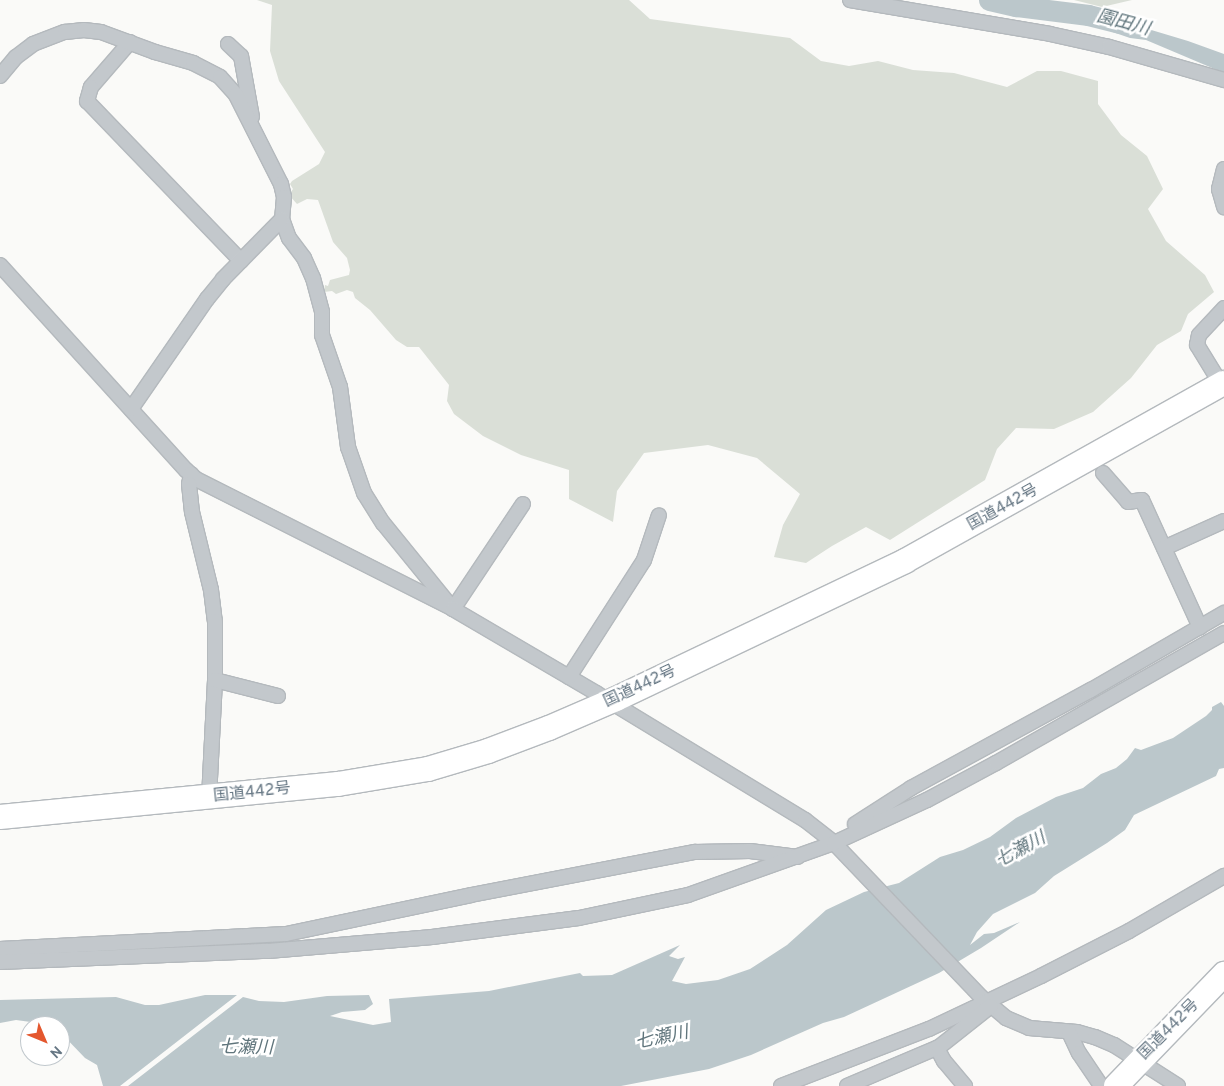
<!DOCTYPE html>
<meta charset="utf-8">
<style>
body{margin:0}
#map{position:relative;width:1224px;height:1086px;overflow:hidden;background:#fafaf8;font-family:Overpass,"Noto Sans JP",sans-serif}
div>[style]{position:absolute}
.green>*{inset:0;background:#dadfd7}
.water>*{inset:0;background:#bbc7cb}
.river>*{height:21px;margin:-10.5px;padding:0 10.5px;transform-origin:10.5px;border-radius:10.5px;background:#bbc7cb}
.roads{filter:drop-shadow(1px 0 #b4b9bd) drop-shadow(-1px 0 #b4b9bd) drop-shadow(0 1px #b4b9bd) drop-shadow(0 -1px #b4b9bd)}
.minor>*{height:14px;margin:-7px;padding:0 7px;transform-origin:7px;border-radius:7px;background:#c3c8cc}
.trunk>*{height:24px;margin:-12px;padding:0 12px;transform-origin:12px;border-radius:12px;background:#fff}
span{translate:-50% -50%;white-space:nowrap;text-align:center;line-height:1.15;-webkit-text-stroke:5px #fff;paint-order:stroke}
.street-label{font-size:16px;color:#657683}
.water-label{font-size:18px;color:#60757c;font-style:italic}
.north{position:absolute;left:20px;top:1016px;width:50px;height:50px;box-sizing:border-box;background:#fff;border:1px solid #c1c8cd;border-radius:50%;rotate:135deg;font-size:14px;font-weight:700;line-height:20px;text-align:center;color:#657683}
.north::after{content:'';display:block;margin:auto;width:18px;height:22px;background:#e4572e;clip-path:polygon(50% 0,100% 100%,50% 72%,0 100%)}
</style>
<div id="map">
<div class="green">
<i style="clip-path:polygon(257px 0,629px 0,650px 19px,790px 38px,821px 61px,849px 66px,878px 61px,913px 70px,954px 73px,1007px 87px,1037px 71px,1061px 71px,1098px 81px,1098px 104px,1121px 135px,1147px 156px,1163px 189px,1148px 209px,1166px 241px,1205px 275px,1214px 292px,1188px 314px,1181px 331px,1157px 345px,1131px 378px,1093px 412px,1054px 429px,1016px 428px,997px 449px,985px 480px,890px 540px,866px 527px,832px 546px,806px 563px,774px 557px,783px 525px,800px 494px,757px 458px,708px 445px,644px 453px,617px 491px,613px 522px,569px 499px,569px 470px,521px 455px,483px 436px,454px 414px,447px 401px,449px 385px,419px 347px,407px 347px,396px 340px,370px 310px,355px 298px,353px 292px,347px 290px,336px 294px,332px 291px,324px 292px,325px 285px,328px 286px,330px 280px,349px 275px,350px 270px,347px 258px,333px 242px,318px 200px,307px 199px,297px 204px,289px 195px,293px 189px,290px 184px,292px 181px,319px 164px,325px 152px,279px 81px,270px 51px,272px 5px)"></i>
<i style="clip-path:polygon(1074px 0,1132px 0,1102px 7px)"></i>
</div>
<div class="water">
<i style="clip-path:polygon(1016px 6px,1054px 9px,1118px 20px,1188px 41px,1224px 54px,1224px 73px,1146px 40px,1130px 38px,1057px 13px)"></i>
<i style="clip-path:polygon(1221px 702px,1224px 706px,1224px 768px,1219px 769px,1216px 776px,1134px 815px,1125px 830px,1107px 843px,1054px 876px,1035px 893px,993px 914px,977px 932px,970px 945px,984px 934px,994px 933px,1020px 922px,981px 948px,939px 973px,844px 1017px,823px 1023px,751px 1055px,709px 1069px,621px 1086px,128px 1086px,243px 997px,259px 1001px,284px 1002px,327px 996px,369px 995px,373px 1004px,365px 1010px,342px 1012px,330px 1016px,373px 1025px,391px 1022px,389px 999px,489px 991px,580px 973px,583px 976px,612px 975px,680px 945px,669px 956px,678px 959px,685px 957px,672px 981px,686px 984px,718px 980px,750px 969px,787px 945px,826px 910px,864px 892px,899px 883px,940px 857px,963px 850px,990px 837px,1016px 818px,1056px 797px,1083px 788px,1101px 774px,1116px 768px,1127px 759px,1135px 748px,1141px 750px,1173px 738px,1206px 716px,1212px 710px,1212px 707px)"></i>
<i style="clip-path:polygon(205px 995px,237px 995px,120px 1086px,103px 1086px,97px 1065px,85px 1058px,60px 1032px,60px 1026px,16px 1020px,0 1023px,0 1000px,116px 997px,145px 1005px,159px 1005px)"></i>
</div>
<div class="river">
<i style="left:989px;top:0;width:28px;rotate:13deg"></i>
<i style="left:1016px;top:6px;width:73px;rotate:7.1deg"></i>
<i style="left:1088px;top:15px;width:32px;rotate:14deg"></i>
</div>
<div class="roads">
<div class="minor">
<i style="left:850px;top:0;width:203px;rotate:9.6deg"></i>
<i style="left:1050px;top:34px;width:60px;rotate:12.4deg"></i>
<i style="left:1109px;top:47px;width:120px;rotate:16deg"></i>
<i style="left:130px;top:42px;width:60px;rotate:130.9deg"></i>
<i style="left:91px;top:87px;width:15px;rotate:106deg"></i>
<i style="left:87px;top:101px;width:222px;rotate:46.1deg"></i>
<i style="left:228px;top:44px;width:18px;rotate:43deg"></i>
<i style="left:241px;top:56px;width:62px;rotate:79.8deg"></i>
<i style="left:0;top:76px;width:25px;rotate:-50deg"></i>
<i style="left:16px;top:57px;width:21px;rotate:-37deg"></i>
<i style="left:33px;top:44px;width:34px;rotate:-21deg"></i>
<i style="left:65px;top:32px;width:19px;rotate:-6deg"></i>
<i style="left:84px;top:30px;width:17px;rotate:7deg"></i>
<i style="left:101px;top:32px;width:58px;rotate:20.3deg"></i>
<i style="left:155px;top:52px;width:40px;rotate:16deg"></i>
<i style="left:193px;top:63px;width:30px;rotate:27deg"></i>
<i style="left:220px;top:77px;width:24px;rotate:48deg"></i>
<i style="left:236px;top:95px;width:100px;rotate:63.2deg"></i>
<i style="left:281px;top:184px;width:13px;rotate:77deg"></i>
<i style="left:284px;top:197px;width:22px;rotate:95deg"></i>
<i style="left:282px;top:219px;width:20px;rotate:70deg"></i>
<i style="left:289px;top:238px;width:25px;rotate:53deg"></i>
<i style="left:304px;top:258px;width:22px;rotate:66deg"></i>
<i style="left:313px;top:278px;width:35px;rotate:75deg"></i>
<i style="left:322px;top:312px;width:23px;rotate:90deg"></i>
<i style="left:322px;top:335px;width:55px;rotate:70.9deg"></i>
<i style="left:340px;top:387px;width:61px;rotate:82.4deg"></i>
<i style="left:348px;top:447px;width:49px;rotate:70.8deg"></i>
<i style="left:364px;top:493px;width:36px;rotate:58deg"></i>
<i style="left:383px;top:523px;width:111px;rotate:50.9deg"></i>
<i style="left:453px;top:609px;width:126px;rotate:-56.3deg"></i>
<i style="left:1224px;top:169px;width:21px;rotate:104deg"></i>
<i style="left:1219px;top:189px;width:19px;rotate:74deg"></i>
<i style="left:0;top:265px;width:277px;rotate:47.8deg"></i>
<i style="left:186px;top:470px;width:13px;rotate:42deg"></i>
<i style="left:196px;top:479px;width:288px;rotate:26.8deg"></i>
<i style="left:453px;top:609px;width:166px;rotate:30.4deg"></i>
<i style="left:596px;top:693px;width:245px;rotate:31.3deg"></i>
<i style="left:805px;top:820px;width:37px;rotate:38deg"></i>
<i style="left:834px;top:843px;width:213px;rotate:46.3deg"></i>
<i style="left:981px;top:997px;width:33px;rotate:40deg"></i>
<i style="left:1006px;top:1018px;width:25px;rotate:23deg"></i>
<i style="left:1029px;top:1028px;width:48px;rotate:4.8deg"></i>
<i style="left:1077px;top:1032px;width:19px;rotate:16deg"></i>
<i style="left:1095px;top:1037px;width:21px;rotate:23deg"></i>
<i style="left:1114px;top:1045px;width:76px;rotate:32.6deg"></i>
<i style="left:1224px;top:389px;width:52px;rotate:-121.5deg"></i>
<i style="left:1197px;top:345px;width:10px;rotate:-79deg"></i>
<i style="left:1199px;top:335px;width:37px;rotate:-47deg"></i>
<i style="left:131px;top:409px;width:134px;rotate:-55.4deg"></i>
<i style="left:207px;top:299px;width:26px;rotate:-51deg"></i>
<i style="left:223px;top:279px;width:84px;rotate:-45.5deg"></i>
<i style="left:1103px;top:473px;width:38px;rotate:49deg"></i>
<i style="left:1128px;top:502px;width:14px;rotate:-8deg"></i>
<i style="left:1142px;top:500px;width:140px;rotate:65.5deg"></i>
<i style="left:191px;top:474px;width:10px;rotate:101deg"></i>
<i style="left:189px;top:484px;width:28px;rotate:84deg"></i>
<i style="left:192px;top:512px;width:80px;rotate:76.3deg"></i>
<i style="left:211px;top:590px;width:31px;rotate:83deg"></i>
<i style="left:215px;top:621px;width:59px;rotate:90deg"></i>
<i style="left:215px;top:680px;width:117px;rotate:92.9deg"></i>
<i style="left:1164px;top:548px;width:66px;rotate:-24.2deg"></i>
<i style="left:569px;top:677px;width:139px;rotate:-57.3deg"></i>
<i style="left:644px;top:560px;width:47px;rotate:-71.6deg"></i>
<i style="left:215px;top:680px;width:65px;rotate:14.3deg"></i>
<i style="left:855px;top:824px;width:67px;rotate:-32.7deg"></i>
<i style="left:911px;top:788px;width:205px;rotate:-28.6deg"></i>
<i style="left:1091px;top:690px;width:154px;rotate:-30.1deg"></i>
<i style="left:0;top:949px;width:286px;rotate:-3deg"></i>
<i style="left:286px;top:934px;width:189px;rotate:-11.9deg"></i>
<i style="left:471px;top:895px;width:228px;rotate:-10.9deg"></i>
<i style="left:695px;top:852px;width:55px;rotate:-1deg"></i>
<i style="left:750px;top:851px;width:48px;rotate:7.1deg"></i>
<i style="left:0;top:962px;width:268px;rotate:-2.4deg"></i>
<i style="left:268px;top:951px;width:165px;rotate:-4.9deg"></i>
<i style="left:432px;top:937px;width:148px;rotate:-7.4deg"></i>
<i style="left:579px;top:918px;width:111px;rotate:-11.9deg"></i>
<i style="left:688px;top:895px;width:155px;rotate:-19.6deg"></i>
<i style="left:834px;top:843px;width:102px;rotate:-24.8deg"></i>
<i style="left:927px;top:800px;width:78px;rotate:-28.2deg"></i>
<i style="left:996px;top:763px;width:262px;rotate:-29.7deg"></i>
<i style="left:1069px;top:1032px;width:23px;rotate:65deg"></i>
<i style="left:1079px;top:1053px;width:40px;rotate:56deg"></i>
<i style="left:937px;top:1048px;width:15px;rotate:62deg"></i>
<i style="left:944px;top:1061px;width:33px;rotate:50deg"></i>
<i style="left:781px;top:1086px;width:159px;rotate:-21.1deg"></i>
<i style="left:929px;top:1029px;width:124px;rotate:-25.3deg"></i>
<i style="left:1041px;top:976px;width:99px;rotate:-27.1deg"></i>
<i style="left:1129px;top:931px;width:110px;rotate:-30.1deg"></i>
<i style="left:847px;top:1086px;width:100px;rotate:-23deg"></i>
<i style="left:939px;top:1047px;width:66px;rotate:-38.3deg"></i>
</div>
<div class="trunk">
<i style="left:0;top:817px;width:340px;rotate:-5.6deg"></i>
<i style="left:338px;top:784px;width:91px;rotate:-9.5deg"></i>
<i style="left:428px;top:769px;width:63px;rotate:-16.7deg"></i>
<i style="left:488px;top:751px;width:65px;rotate:-20.7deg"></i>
<i style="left:549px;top:728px;width:73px;rotate:-23.4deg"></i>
<i style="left:616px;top:699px;width:320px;rotate:-25.5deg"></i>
<i style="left:905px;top:561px;width:365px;rotate:-29.2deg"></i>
<i style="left:1116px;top:1086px;width:156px;rotate:-46deg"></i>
</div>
</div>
<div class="street-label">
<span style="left:1003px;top:508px;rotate:-29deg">国道442号</span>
<span style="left:640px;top:687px;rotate:-25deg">国道442号</span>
<span style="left:252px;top:793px;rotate:-6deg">国道442号</span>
<span style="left:1169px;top:1030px;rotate:-45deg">国道442号</span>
</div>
<div class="water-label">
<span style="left:1123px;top:24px;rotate:15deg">園田川</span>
<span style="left:1021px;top:851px;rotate:-29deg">七瀬川</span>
<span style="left:662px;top:1039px;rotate:-12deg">七瀬川</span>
<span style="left:246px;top:1049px;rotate:1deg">七瀬川</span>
</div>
<div class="north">N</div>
</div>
